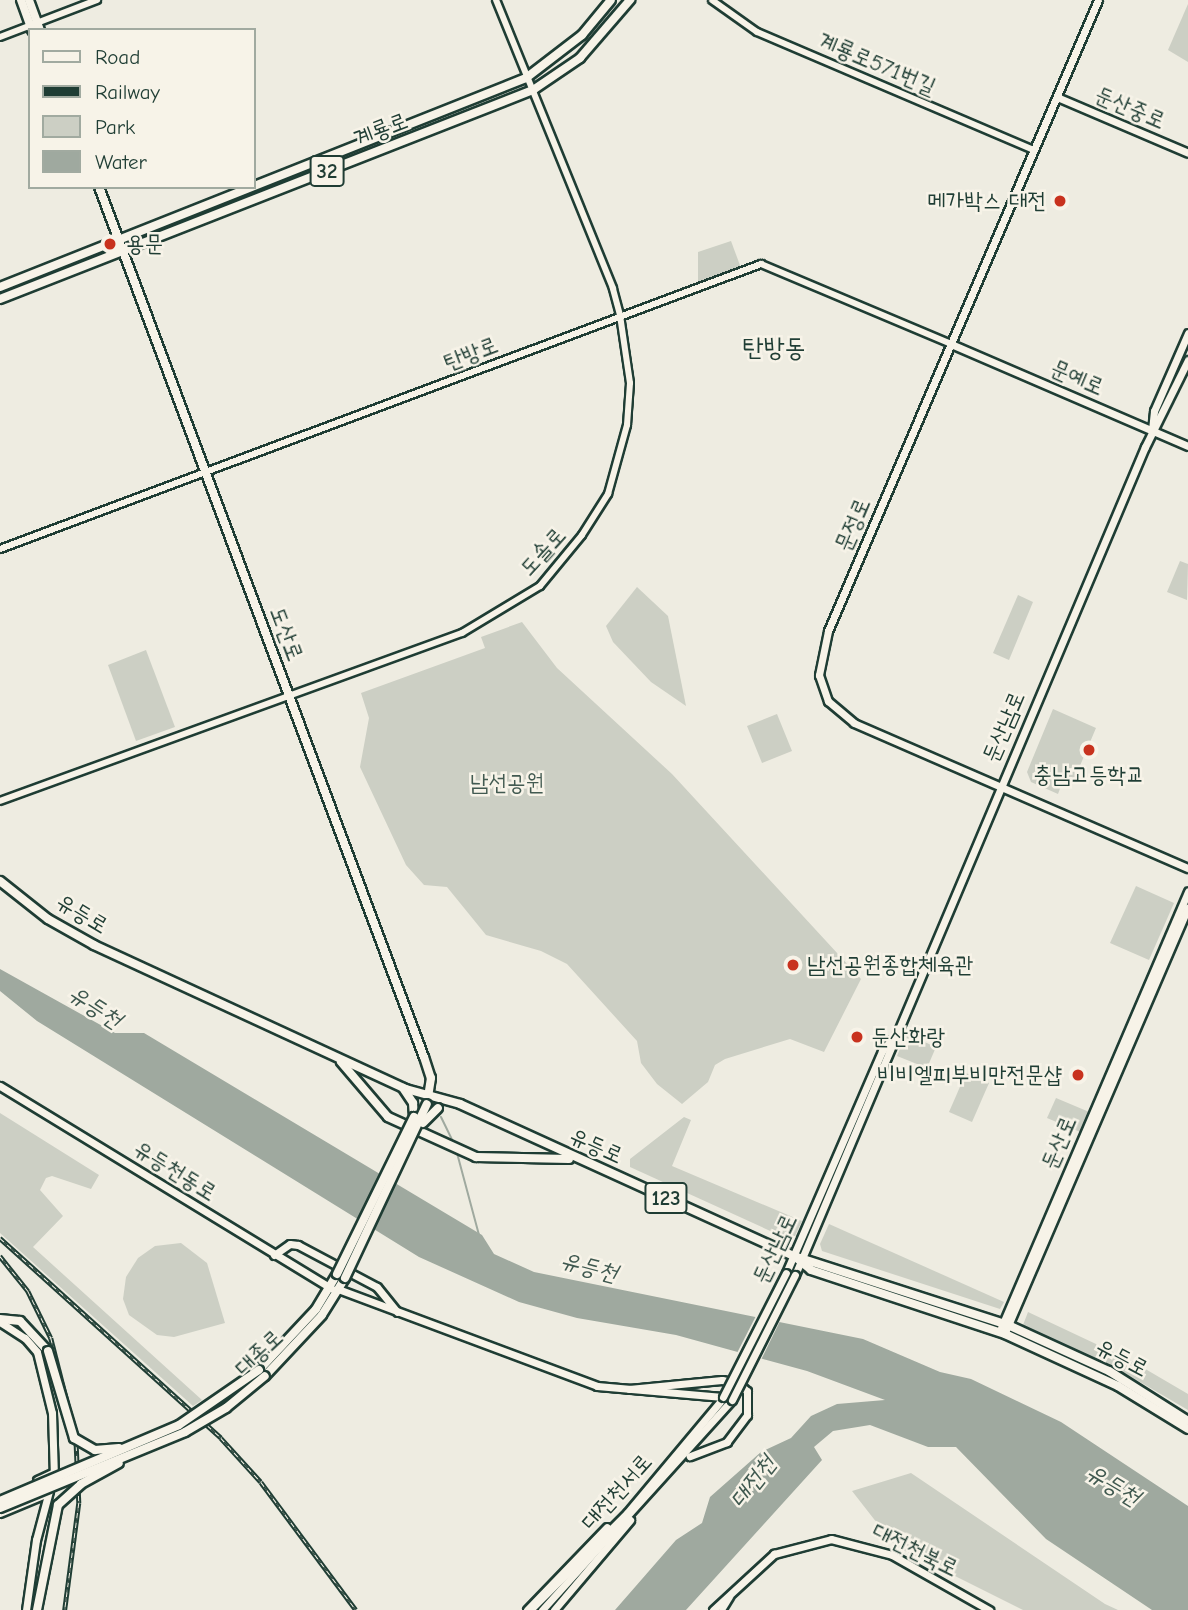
<!DOCTYPE html>
<meta charset="utf-8">
<style>
body{margin:0}
#map{position:relative;width:1188px;height:1610px;overflow:hidden;background:#eeece1;font-family:"Comic Neue","Poor Story",sans-serif}
div>[style]{position:absolute}
.green>*{inset:0;background:#cccfc4}
.water>*{inset:0;background:#9fa99f}
.pier>*{inset:0;background:#eeece1}
.stream>*{height:2px;margin:-1px;padding:0 1px;transform-origin:1px;border-radius:1px;background:#9fa99f}
.roads{filter:drop-shadow(2px 0 #1f3d34) drop-shadow(-2px 0 #1f3d34) drop-shadow(0 2px #1f3d34) drop-shadow(0 -2px #1f3d34)}
.tertiary>*{height:6px;margin:-3px;padding:0 3px;transform-origin:3px;border-radius:3px;background:#f7f3e8}
.secondary>*{height:7px;margin:-3.5px;padding:0 3.5px;transform-origin:3.5px;border-radius:3.5px;background:#f7f3e8}
.primary>*{height:8px;margin:-4px;padding:0 4px;transform-origin:4px;border-radius:4px;background:#f7f3e8}
.rail>*{height:4.5px;margin-top:-2.25px;transform-origin:0;background:repeating-linear-gradient(90deg,#f7f3e8 0 5px,#1f3d34 0 10px);box-sizing:border-box;border-block:2px solid #1f3d34}
.bridges{filter:drop-shadow(2px 0 #1f3d34) drop-shadow(-2px 0 #1f3d34) drop-shadow(0 2px #1f3d34) drop-shadow(0 -2px #1f3d34)}
.secondary-bridge>*{height:7px;margin:-3.5px;padding:0 3.5px;transform-origin:3.5px;border-radius:3.5px;background:#f7f3e8}
.primary-bridge>*{height:8px;margin:-4px;padding:0 4px;transform-origin:4px;border-radius:4px;background:#f7f3e8}
.dots>*{width:19px;height:19px;translate:-50% -50%;box-sizing:border-box;border:4px solid #f7f3e8;border-radius:50%}
span{translate:-50% -50%;white-space:nowrap;text-align:center;line-height:1.15;-webkit-text-stroke:5px #f7f3e8;paint-order:stroke}
.shield-label span{padding:2px 5px;background:#f7f3e8;border:2px solid;border-radius:5px;-webkit-text-stroke-width:0}
.shield-label{font-size:21px;color:#1f3d34;font-weight:700}
.street-label{font-size:23px;color:#1f3d34}
.poi-label{font-size:23px;color:#1f3d34}
.right{translate:-100% -50%;text-align:right}
.left{translate:0 -50%;text-align:left}
.park-label{font-size:23px;color:#425a51}
.water-label{font-size:24px;color:#3f584f;font-style:italic}
.quarter-label{font-size:26px;color:#1f3d34}
.legend{position:absolute;left:28px;top:28px;width:228px;height:161px;box-sizing:border-box;background:#f7f3e8;border:2px solid #a1aaa0;margin:0;padding:9px 12px;list-style:none;font-size:21px;color:#1f3d34}
.legend li{display:flex;align-items:center;gap:14px;height:35px}
.legend b{width:35px;border:2px solid #a1aaa0}
</style>
<div id="map">
<div class="green">
<i style="clip-path:polygon(1188px 4px,1188px 62px,1168px 50px)"></i>
<i style="clip-path:polygon(731px 241px,741px 268px,698px 283px,698px 252px)"></i>
<i style="clip-path:polygon(1180px 561px,1188px 564px,1187px 600px,1167px 592px)"></i>
<i style="clip-path:polygon(637px 587px,668px 616px,686px 706px,651px 682px,613px 642px,606px 626px)"></i>
<i style="clip-path:polygon(1018px 595px,1033px 602px,1009px 660px,993px 653px)"></i>
<i style="clip-path:polygon(522px 622px,557px 668px,672px 774px,861px 979px,824px 1052px,790px 1039px,725px 1059px,715px 1065px,708px 1082px,682px 1104px,657px 1084px,641px 1063px,637px 1041px,567px 964px,541px 951px,486px 935px,447px 887px,424px 885px,406px 865px,360px 767px,369px 718px,361px 693px,485px 648px,481px 637px)"></i>
<i style="clip-path:polygon(146px 650px,175px 727px,136px 741px,108px 665px)"></i>
<i style="clip-path:polygon(1053px 709px,1096px 728px,1071px 787px,1062px 783px,1058px 794px,1031px 782px,1027px 772px)"></i>
<i style="clip-path:polygon(777px 714px,792px 751px,762px 763px,747px 726px)"></i>
<i style="clip-path:polygon(1136px 886px,1174px 903px,1149px 960px,1110px 943px)"></i>
<i style="clip-path:polygon(906px 1034px,936px 1047px,927px 1068px,897px 1056px)"></i>
<i style="clip-path:polygon(966px 1073px,989px 1083px,972px 1122px,949px 1112px)"></i>
<i style="clip-path:polygon(1056px 1098px,1094px 1114px,1085px 1134px,1047px 1118px)"></i>
<i style="clip-path:polygon(0 1113px,99px 1175px,91px 1189px,52px 1176px,46px 1178px,40px 1190px,63px 1216px,33px 1247px,202px 1400px,193px 1406px,0 1233px)"></i>
<i style="clip-path:polygon(684px 1117px,691px 1120px,672px 1166px,802px 1221px,795px 1236px,788px 1239px,630px 1167px,630px 1159px)"></i>
<i style="clip-path:polygon(829px 1224px,1004px 1302px,1000px 1309px,822px 1251px,820px 1244px)"></i>
<i style="clip-path:polygon(181px 1243px,207px 1263px,225px 1323px,174px 1337px,157px 1335px,129px 1315px,123px 1299px,126px 1277px,138px 1258px,155px 1246px)"></i>
<i style="clip-path:polygon(1028px 1312px,1130px 1360px,1188px 1394px,1188px 1410px,1123px 1372px,1023px 1325px)"></i>
<i style="clip-path:polygon(911px 1473px,1105px 1604px,1118px 1610px,1023px 1610px,895px 1546px,852px 1491px)"></i>
</div>
<div class="water">
<i style="clip-path:polygon(0 969px,115px 1033px,144px 1033px,482px 1235px,494px 1254px,534px 1272px,863px 1339px,940px 1372px,971px 1379px,1061px 1422px,1188px 1506px,1188px 1610px,1152px 1610px,1046px 1539px,956px 1447px,928px 1447px,870px 1425px,833px 1431px,814px 1447px,822px 1460px,686px 1610px,615px 1610px,676px 1540px,702px 1523px,710px 1497px,761px 1452px,791px 1438px,811px 1416px,837px 1404px,885px 1400px,807px 1371px,676px 1335px,577px 1318px,519px 1302px,419px 1257px,37px 1021px,0 991px)"></i>
</div>
<div class="pier">
<i style="clip-path:polygon(758px 1312px,782px 1317px,760px 1362px,736px 1355px)"></i>
</div>
<div class="stream">
<i style="left:441px;top:1117px;width:30px;rotate:64deg"></i>
<i style="left:457px;top:1153px;width:85px;rotate:75deg"></i>
</div>
<div class="roads">
<div class="tertiary">
<i style="left:712px;top:0;width:55px;rotate:35.4deg"></i>
<i style="left:757px;top:32px;width:301px;rotate:23.1deg"></i>
<i style="left:0;top:37px;width:104px;rotate:-20.9deg"></i>
<i style="left:0;top:549px;width:813px;rotate:-20.53deg"></i>
<i style="left:761px;top:264px;width:206px;rotate:22.8deg"></i>
<i style="left:0;top:801px;width:492px;rotate:-20deg"></i>
<i style="left:462px;top:633px;width:91px;rotate:-31.1deg"></i>
<i style="left:540px;top:586px;width:66px;rotate:-50.5deg"></i>
<i style="left:582px;top:535px;width:49px;rotate:-57.6deg"></i>
<i style="left:608px;top:494px;width:72px;rotate:-74.6deg"></i>
<i style="left:627px;top:425px;width:42px;rotate:-85.9deg"></i>
<i style="left:630px;top:383px;width:69px;rotate:-98.4deg"></i>
<i style="left:620px;top:315px;width:28px;rotate:-105deg"></i>
<i style="left:613px;top:288px;width:311px;rotate:-112.1deg"></i>
<i style="left:722px;top:1610px;width:15px;rotate:-58deg"></i>
</div>
<div class="secondary">
<i style="left:1098px;top:0;width:686px;rotate:113.17deg"></i>
<i style="left:828px;top:631px;width:45px;rotate:101.6deg"></i>
<i style="left:819px;top:675px;width:28px;rotate:71deg"></i>
<i style="left:828px;top:701px;width:34px;rotate:40deg"></i>
<i style="left:854px;top:723px;width:364px;rotate:23.5deg"></i>
<i style="left:1057px;top:97px;width:142px;rotate:23.1deg"></i>
<i style="left:951px;top:344px;width:258px;rotate:23.3deg"></i>
<i style="left:1152px;top:430px;width:19px;rotate:-84deg"></i>
<i style="left:1154px;top:411px;width:85px;rotate:-66.4deg"></i>
<i style="left:0;top:1086px;width:388px;rotate:31.4deg"></i>
<i style="left:274px;top:1255px;width:19px;rotate:-35deg"></i>
<i style="left:290px;top:1244px;width:8px;rotate:7deg"></i>
<i style="left:298px;top:1245px;width:89px;rotate:28deg"></i>
<i style="left:377px;top:1287px;width:32px;rotate:51deg"></i>
<i style="left:786px;top:1273px;width:242px;rotate:-66.6deg"></i>
<i style="left:882px;top:1051px;width:14px;rotate:-51deg"></i>
<i style="left:795px;top:1275px;width:899px;rotate:-67.09deg"></i>
<i style="left:1145px;top:447px;width:97px;rotate:-63.7deg"></i>
<i style="left:338px;top:1289px;width:277px;rotate:20.5deg"></i>
<i style="left:597px;top:1386px;width:126px;rotate:5deg"></i>
<i style="left:0;top:1322px;width:30px;rotate:33deg"></i>
<i style="left:25px;top:1338px;width:18px;rotate:49deg"></i>
<i style="left:37px;top:1352px;width:63px;rotate:76.2deg"></i>
<i style="left:52px;top:1413px;width:63px;rotate:88.2deg"></i>
<i style="left:1001px;top:1328px;width:475px;rotate:-66.8deg"></i>
<i style="left:1006px;top:1330px;width:460px;rotate:-66.7deg"></i>
<i style="left:629px;top:1389px;width:93px;rotate:-5.5deg"></i>
<i style="left:722px;top:1380px;width:16px;rotate:11deg"></i>
<i style="left:738px;top:1383px;width:12px;rotate:42deg"></i>
<i style="left:747px;top:1391px;width:24px;rotate:90deg"></i>
<i style="left:747px;top:1415px;width:34px;rotate:127deg"></i>
<i style="left:727px;top:1442px;width:40px;rotate:159deg"></i>
<i style="left:533px;top:1607px;width:133px;rotate:-45deg"></i>
<i style="left:627px;top:1513px;width:150px;rotate:-50.1deg"></i>
<i style="left:26px;top:1610px;width:71px;rotate:-81.9deg"></i>
<i style="left:36px;top:1540px;width:51px;rotate:-75.1deg"></i>
<i style="left:527px;top:1610px;width:115px;rotate:-46.1deg"></i>
<i style="left:542px;top:1610px;width:283px;rotate:-47.9deg"></i>
<i style="left:554px;top:1610px;width:118px;rotate:-49.8deg"></i>
<i style="left:713px;top:1610px;width:83px;rotate:-42.6deg"></i>
<i style="left:774px;top:1554px;width:59px;rotate:-14.7deg"></i>
<i style="left:831px;top:1539px;width:63px;rotate:14.7deg"></i>
<i style="left:892px;top:1555px;width:112px;rotate:29.6deg"></i>
</div>
<div class="primary">
<i style="left:21px;top:0;width:32px;rotate:70deg"></i>
<i style="left:29px;top:0;width:32px;rotate:70deg"></i>
<i style="left:99px;top:187px;width:929px;rotate:69.52deg"></i>
<i style="left:424px;top:1057px;width:22px;rotate:72deg"></i>
<i style="left:431px;top:1078px;width:20px;rotate:99deg"></i>
<i style="left:0;top:287px;width:566px;rotate:-21.67deg"></i>
<i style="left:526px;top:78px;width:71px;rotate:-37.5deg"></i>
<i style="left:582px;top:35px;width:45px;rotate:-50.4deg"></i>
<i style="left:0;top:299px;width:573px;rotate:-21.41deg"></i>
<i style="left:533px;top:90px;width:57px;rotate:-34.2deg"></i>
<i style="left:580px;top:58px;width:77px;rotate:-49.2deg"></i>
<i style="left:0;top:881px;width:61px;rotate:38.4deg"></i>
<i style="left:48px;top:919px;width:53px;rotate:29.5deg"></i>
<i style="left:94px;top:945px;width:344px;rotate:24.8deg"></i>
<i style="left:406px;top:1089px;width:56px;rotate:15.5deg"></i>
<i style="left:460px;top:1104px;width:367px;rotate:24.5deg"></i>
<i style="left:794px;top:1256px;width:225px;rotate:17.9deg"></i>
<i style="left:1008px;top:1325px;width:111px;rotate:24.5deg"></i>
<i style="left:1109px;top:1371px;width:93px;rotate:32.3deg"></i>
<i style="left:341px;top:1062px;width:72px;rotate:49.5deg"></i>
<i style="left:388px;top:1117px;width:97px;rotate:24.4deg"></i>
<i style="left:476px;top:1157px;width:93px;rotate:1.2deg"></i>
<i style="left:403px;top:1088px;width:18px;rotate:56deg"></i>
<i style="left:413px;top:1103px;width:14px;rotate:86deg"></i>
<i style="left:794px;top:1256px;width:22px;rotate:39deg"></i>
<i style="left:811px;top:1270px;width:204px;rotate:18.3deg"></i>
<i style="left:1005px;top:1334px;width:124px;rotate:24.7deg"></i>
<i style="left:1118px;top:1386px;width:82px;rotate:31.6deg"></i>
<i style="left:0;top:1319px;width:20px;rotate:6deg"></i>
<i style="left:20px;top:1321px;width:41px;rotate:47deg"></i>
<i style="left:259px;top:1370px;width:83px;rotate:-46.9deg"></i>
<i style="left:316px;top:1309px;width:41px;rotate:-59deg"></i>
<i style="left:265px;top:1376px;width:83px;rotate:-46.9deg"></i>
<i style="left:322px;top:1315px;width:44px;rotate:-58.1deg"></i>
<i style="left:38px;top:1481px;width:19px;rotate:-25deg"></i>
<i style="left:0;top:1513px;width:52px;rotate:-22.6deg"></i>
</div>
</div>
<div class="rail">
<i style="left:0;top:1238px;width:298px;rotate:42.1deg"></i>
<i style="left:221px;top:1438px;width:59px;rotate:47.7deg"></i>
<i style="left:261px;top:1482px;width:159px;rotate:53.4deg"></i>
<i style="left:0;top:1256px;width:45px;rotate:51.3deg"></i>
<i style="left:28px;top:1291px;width:52px;rotate:63.9deg"></i>
<i style="left:51px;top:1338px;width:101px;rotate:75.7deg"></i>
<i style="left:76px;top:1436px;width:67px;rotate:87.4deg"></i>
<i style="left:79px;top:1503px;width:108px;rotate:97.5deg"></i>
</div>
<div class="bridges">
<div class="secondary-bridge">
<i style="left:723px;top:1397px;width:139px;rotate:-63.1deg"></i>
<i style="left:732px;top:1400px;width:140px;rotate:-63.3deg"></i>
</div>
<div class="primary-bridge">
<i style="left:423px;top:1123px;width:21px;rotate:-45deg"></i>
<i style="left:337px;top:1274px;width:175px;rotate:-63.9deg"></i>
<i style="left:345px;top:1278px;width:192px;rotate:-64.8deg"></i>
<i style="left:48px;top:1351px;width:91px;rotate:73.4deg"></i>
<i style="left:74px;top:1438px;width:24px;rotate:30deg"></i>
<i style="left:95px;top:1450px;width:24px;rotate:-5deg"></i>
<i style="left:0;top:1501px;width:194px;rotate:-23deg"></i>
<i style="left:179px;top:1425px;width:97px;rotate:-34.5deg"></i>
<i style="left:0;top:1508px;width:200px;rotate:-22.3deg"></i>
<i style="left:185px;top:1432px;width:48px;rotate:-30.3deg"></i>
<i style="left:226px;top:1408px;width:50px;rotate:-39.4deg"></i>
<i style="left:37px;top:1610px;width:107px;rotate:-78.7deg"></i>
<i style="left:58px;top:1505px;width:31px;rotate:-42deg"></i>
<i style="left:81px;top:1484px;width:43px;rotate:-28.9deg"></i>
</div>
</div>
<div class="dots">
<i style="left:1060px;top:201px;background:#c8321e"></i>
<i style="left:110px;top:244px;background:#c8321e"></i>
<i style="left:1089px;top:750px;background:#c8321e"></i>
<i style="left:793px;top:965px;background:#c8321e"></i>
<i style="left:857px;top:1037px;background:#c8321e"></i>
<i style="left:1078px;top:1075px;background:#c8321e"></i>
</div>
<div class="shield-label">
<span style="left:327px;top:171px">32</span>
<span style="left:666px;top:1198px">123</span>
</div>
<div class="street-label">
<span style="left:877px;top:64px;rotate:23deg">계룡로571번길</span>
<span style="left:1130px;top:108px;rotate:23deg">둔산중로</span>
<span style="left:381px;top:130px;rotate:-21deg">계룡로</span>
<span style="left:471px;top:354px;rotate:-21deg">탄방로</span>
<span style="left:1077px;top:378px;rotate:23deg">문예로</span>
<span style="left:853px;top:525px;rotate:-67deg">문정로</span>
<span style="left:543px;top:552px;rotate:-48deg">도솔로</span>
<span style="left:286px;top:634px;rotate:69deg">도산로</span>
<span style="left:1004px;top:727px;rotate:-67deg">둔산남로</span>
<span style="left:82px;top:914px;rotate:31deg">유등로</span>
<span style="left:1059px;top:1143px;rotate:-67deg">둔산로</span>
<span style="left:596px;top:1146px;rotate:24deg">유등로</span>
<span style="left:175px;top:1171px;rotate:32deg">유등천동로</span>
<span style="left:775px;top:1249px;rotate:-65deg">둔산남로</span>
<span style="left:259px;top:1353px;rotate:-43deg">대종로</span>
<span style="left:1122px;top:1358px;rotate:28deg">유등로</span>
<span style="left:617px;top:1492px;rotate:-48deg">대전천서로</span>
<span style="left:915px;top:1550px;rotate:26deg">대전천북로</span>
</div>
<div class="poi-label">
<span class="right" style="left:1046px;top:201px">메가박스 대전</span>
<span class="left" style="left:126px;top:244px">용문</span>
<span style="left:1089px;top:775px">충남고등학교</span>
<span class="left" style="left:807px;top:965px">남선공원종합체육관</span>
<span class="left" style="left:871px;top:1037px">둔산화랑</span>
<span class="right" style="left:1062px;top:1075px">비비엘피부비만전문샵</span>
</div>
<div class="park-label">
<span style="left:507px;top:783px">남선공원</span>
</div>
<div class="water-label">
<span style="left:95px;top:1007px;rotate:33deg">유등천</span>
<span style="left:589px;top:1267px;rotate:15deg">유등천</span>
<span style="left:753px;top:1482px;rotate:-52deg">대전천</span>
<span style="left:1113px;top:1485px;rotate:31deg">유등천</span>
</div>
<div class="quarter-label">
<span style="left:774px;top:349px">탄방동</span>
</div>
<ul class="legend">
<li><b style="height:9px;background:#f7f3e8"></b>Road</li>
<li><b style="height:9px;background:#1f3d34"></b>Railway</li>
<li><b style="height:19px;background:#cccfc4"></b>Park</li>
<li><b style="height:19px;background:#9fa99f"></b>Water</li>
</ul>
</div>
